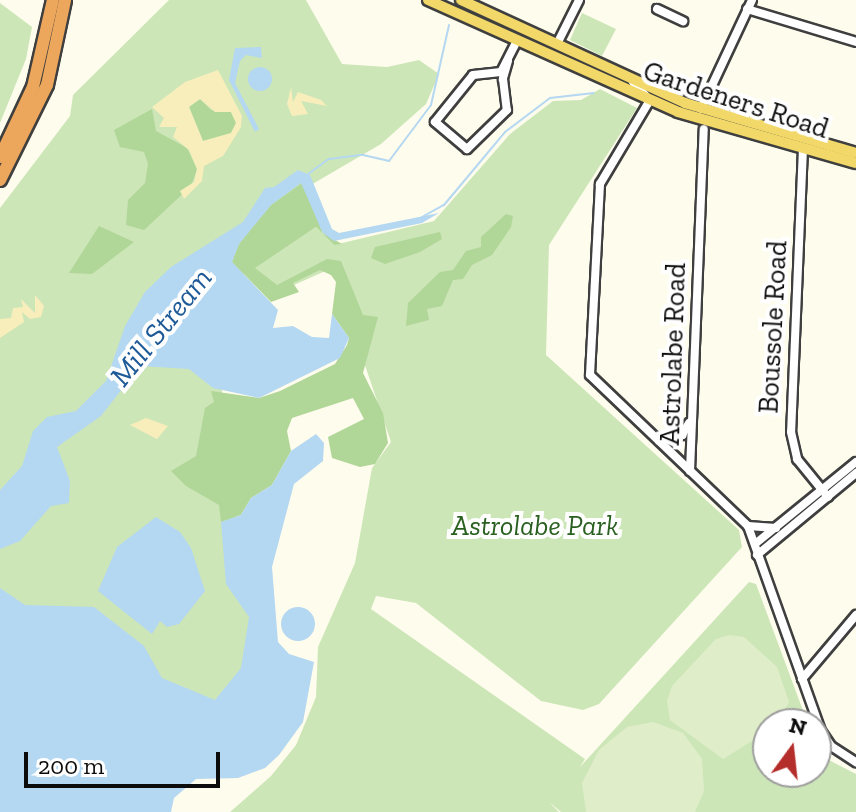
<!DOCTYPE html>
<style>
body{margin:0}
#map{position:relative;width:856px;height:812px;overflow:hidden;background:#fefcec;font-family:"Zilla Slab",serif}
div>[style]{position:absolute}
.green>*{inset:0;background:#cde6b8}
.forest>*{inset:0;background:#b0d698}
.sand>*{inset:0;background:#f7eebb}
.pitch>*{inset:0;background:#dfeec9}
.water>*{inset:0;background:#b4d7f2}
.round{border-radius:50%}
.stream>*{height:2px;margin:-1px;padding:0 1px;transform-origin:1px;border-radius:1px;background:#b4d7f2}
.roads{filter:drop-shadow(2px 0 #3f3f3f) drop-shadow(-2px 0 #3f3f3f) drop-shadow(0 2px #3f3f3f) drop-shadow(0 -2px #3f3f3f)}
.minor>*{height:8px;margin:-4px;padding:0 4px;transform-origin:4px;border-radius:4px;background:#fff}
.major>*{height:10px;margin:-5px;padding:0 5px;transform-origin:5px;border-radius:5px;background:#f1d869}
.highway>*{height:12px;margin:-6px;padding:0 6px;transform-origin:6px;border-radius:6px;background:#eca75c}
span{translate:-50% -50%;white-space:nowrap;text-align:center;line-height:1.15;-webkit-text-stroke:8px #fff;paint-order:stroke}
.street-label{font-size:28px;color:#0c0c0c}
.park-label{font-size:28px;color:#2a6020;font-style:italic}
.water-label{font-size:30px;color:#1d5a97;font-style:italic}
.north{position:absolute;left:752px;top:708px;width:80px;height:80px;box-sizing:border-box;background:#fff;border:2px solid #9e9e9e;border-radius:50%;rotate:15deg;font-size:22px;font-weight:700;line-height:32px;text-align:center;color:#0c0c0c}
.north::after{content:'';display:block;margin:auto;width:28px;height:36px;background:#b42e2c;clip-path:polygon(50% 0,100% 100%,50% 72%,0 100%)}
.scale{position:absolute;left:24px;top:752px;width:196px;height:36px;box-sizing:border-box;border:4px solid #0c0c0c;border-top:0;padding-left:10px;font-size:24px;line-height:28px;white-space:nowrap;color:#0c0c0c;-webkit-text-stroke:6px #fff;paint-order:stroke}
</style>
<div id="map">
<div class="green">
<i style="clip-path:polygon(169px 0,306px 0,342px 64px,387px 67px,419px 60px,439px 74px,426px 104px,381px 144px,292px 196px,251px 241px,221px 375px,228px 492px,256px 612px,250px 662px,218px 715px,0 598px,0 208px,70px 116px,73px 95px)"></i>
<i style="clip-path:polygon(0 3px,32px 27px,26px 59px,0 123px)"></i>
<i style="clip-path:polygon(582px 13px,616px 29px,602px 56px,570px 40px)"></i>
<i style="clip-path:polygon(600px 89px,637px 108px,549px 245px,546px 355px,739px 530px,742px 547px,599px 704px,583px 710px,541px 701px,416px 603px,376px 596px,371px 609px,585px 759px,580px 767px,749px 582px,756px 584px,808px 724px,768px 724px,768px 772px,816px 772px,816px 744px,821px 756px,856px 774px,856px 812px,561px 812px,549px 802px,559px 812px,230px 812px,271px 776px,296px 745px,316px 697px,318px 647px,355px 563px,372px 468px,391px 442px,332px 268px,276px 293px,248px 272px,316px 227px,334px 245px,434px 221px,510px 134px,553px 101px,581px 100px)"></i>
</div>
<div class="forest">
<i style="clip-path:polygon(200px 99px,211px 110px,231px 112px,236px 123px,231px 133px,203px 141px,189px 107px)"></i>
<i style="clip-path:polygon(152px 109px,156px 131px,187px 148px,197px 169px,191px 186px,144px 230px,126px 225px,128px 200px,145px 183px,148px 164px,144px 152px,120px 147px,114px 130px)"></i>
<i style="clip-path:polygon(302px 183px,323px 233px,342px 244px,334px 245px,316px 227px,255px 268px,277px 285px,327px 259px,341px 261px,363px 315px,378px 317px,363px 373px,383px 413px,388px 443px,375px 464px,360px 467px,332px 458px,328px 437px,364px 419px,353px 398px,292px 418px,287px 431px,291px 451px,272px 485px,251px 498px,241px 515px,221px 522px,219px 505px,186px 486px,171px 471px,196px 456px,205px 408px,214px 402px,211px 391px,259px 398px,280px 391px,335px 364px,347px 345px,349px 338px,332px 314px,336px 282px,331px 275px,320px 270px,293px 283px,299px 292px,271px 302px,232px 262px,239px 244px,271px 205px)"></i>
<i style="clip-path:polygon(506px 214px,513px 216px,511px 227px,492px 255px,472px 265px,463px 279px,453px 280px,442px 306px,427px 309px,429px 320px,406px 326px,408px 303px,440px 272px,453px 270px,466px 251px,481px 247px,481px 237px)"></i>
<i style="clip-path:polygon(99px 226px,134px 242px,92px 274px,69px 273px)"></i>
<i style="clip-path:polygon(440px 232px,442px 239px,420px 252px,385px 264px,371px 258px,375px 247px)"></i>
</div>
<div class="sand">
<i style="clip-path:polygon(evenodd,218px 70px,242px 116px,241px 127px,223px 156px,204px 166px,202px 181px,184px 199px,180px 191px,194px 182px,197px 169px,189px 150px,173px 137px,177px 127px,159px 127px,164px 118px,152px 107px,185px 82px,218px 70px,200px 99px,215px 112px,231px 112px,236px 123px,231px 133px,203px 141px,189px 107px,200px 99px)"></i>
<i style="clip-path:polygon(291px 87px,293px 102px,298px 92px,321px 100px,327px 106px,301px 101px,308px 114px,292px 116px,287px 104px)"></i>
<i style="clip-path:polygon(35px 295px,44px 306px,41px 317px,30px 319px,22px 312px,24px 322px,0 338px,0 319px,11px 318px,13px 308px,23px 307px,21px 299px,35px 313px)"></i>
<i style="clip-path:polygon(146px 418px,168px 426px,157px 439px,130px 425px)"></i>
</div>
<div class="pitch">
<i style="clip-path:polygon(729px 635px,744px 637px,777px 667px,789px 702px,779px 721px,768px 724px,768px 731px,723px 759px,670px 720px,667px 701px,672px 686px,716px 639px)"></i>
<i style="clip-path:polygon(653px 722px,683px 733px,702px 759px,704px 791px,695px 812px,586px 812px,582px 783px,599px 750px,627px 727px)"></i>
</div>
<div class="water">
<i style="clip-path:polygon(261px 47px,262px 58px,246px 55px,240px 61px,235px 83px,259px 129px,255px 132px,229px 80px,235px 48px)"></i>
<i class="round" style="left:248px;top:67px;width:24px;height:24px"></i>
<i style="clip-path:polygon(298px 170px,310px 175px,332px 229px,339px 233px,439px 213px,422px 223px,334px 241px,323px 233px,301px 183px,271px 205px,239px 244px,232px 262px,278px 310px,273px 328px,293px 326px,312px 337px,329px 338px,332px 314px,349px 338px,340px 358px,259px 398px,213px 388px,189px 369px,140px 366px,101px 416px,57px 447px,70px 481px,69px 503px,51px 506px,20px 541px,0 549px,0 490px,22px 466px,33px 431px,47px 417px,76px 411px,106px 381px,125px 326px,145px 292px,171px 267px,243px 222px,265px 188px,274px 187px)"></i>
<i style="clip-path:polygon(316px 434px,324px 443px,323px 461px,294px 484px,272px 567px,278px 642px,289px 654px,314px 662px,303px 722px,279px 755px,265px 768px,238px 778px,196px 779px,174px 798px,171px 812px,0 812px,0 588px,25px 605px,94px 607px,144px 646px,162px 678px,215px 700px,241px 668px,249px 617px,226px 584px,221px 522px,241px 515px,251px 498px,272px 485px,291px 451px)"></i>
<i style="clip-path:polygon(156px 517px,180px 532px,191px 548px,205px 591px,179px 624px,167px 627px,160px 621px,152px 634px,98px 591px,117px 547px)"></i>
<i class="round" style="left:281px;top:607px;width:34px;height:34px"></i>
</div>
<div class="stream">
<i style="left:308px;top:174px;width:26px;rotate:-36deg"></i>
<i style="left:329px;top:159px;width:34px;rotate:-7deg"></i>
<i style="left:363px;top:155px;width:27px;rotate:13deg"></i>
<i style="left:389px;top:161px;width:70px;rotate:-53.1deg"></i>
<i style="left:431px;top:105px;width:82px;rotate:-77.3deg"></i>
<i style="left:309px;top:198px;width:34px;rotate:67deg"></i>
<i style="left:422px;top:217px;width:25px;rotate:-29deg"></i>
<i style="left:444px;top:205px;width:95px;rotate:-50.1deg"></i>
<i style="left:505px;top:132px;width:56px;rotate:-37.1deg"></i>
<i style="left:550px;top:98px;width:44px;rotate:-6.5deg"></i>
</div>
<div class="roads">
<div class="minor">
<i style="left:657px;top:9px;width:29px;rotate:25deg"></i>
<i style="left:747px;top:9px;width:114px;rotate:16.8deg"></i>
<i style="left:557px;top:44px;width:49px;rotate:-63.4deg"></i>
<i style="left:508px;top:61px;width:19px;rotate:106deg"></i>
<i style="left:503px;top:79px;width:31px;rotate:83deg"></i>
<i style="left:507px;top:110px;width:56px;rotate:135.7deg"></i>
<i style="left:467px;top:149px;width:42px;rotate:-139.8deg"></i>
<i style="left:435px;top:122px;width:60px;rotate:-51deg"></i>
<i style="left:473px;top:75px;width:28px;rotate:-6deg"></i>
<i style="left:501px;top:72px;width:35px;rotate:-63deg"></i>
<i style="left:633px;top:82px;width:25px;rotate:47deg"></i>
<i style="left:650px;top:100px;width:98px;rotate:120.8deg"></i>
<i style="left:600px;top:184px;width:191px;rotate:93deg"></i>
<i style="left:590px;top:375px;width:219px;rotate:43.7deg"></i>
<i style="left:748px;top:526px;width:218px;rotate:70.4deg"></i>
<i style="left:821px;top:731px;width:18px;rotate:56deg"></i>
<i style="left:831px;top:746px;width:30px;rotate:33deg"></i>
<i style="left:701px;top:109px;width:120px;rotate:-64.9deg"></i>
<i style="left:803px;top:148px;width:284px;rotate:92.4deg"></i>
<i style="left:791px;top:432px;width:28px;rotate:77deg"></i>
<i style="left:797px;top:459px;width:49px;rotate:50.8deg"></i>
<i style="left:659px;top:440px;width:24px;rotate:-12deg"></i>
<i style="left:682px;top:435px;width:14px;rotate:-60deg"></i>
<i style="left:690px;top:471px;width:342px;rotate:-87.7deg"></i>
<i style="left:748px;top:526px;width:28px;rotate:4deg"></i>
<i style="left:755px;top:544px;width:130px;rotate:-39.1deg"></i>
<i style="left:757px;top:555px;width:129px;rotate:-39.6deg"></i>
<i style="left:802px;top:679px;width:84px;rotate:-49.8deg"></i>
</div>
<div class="major">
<i style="left:428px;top:0;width:274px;rotate:24.1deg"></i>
<i style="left:678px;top:112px;width:185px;rotate:16deg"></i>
<i style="left:461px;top:0;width:247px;rotate:24.7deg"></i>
<i style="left:685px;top:103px;width:178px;rotate:16.3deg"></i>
</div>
<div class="highway">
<i style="left:0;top:157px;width:77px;rotate:-64.8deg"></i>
<i style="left:33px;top:87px;width:89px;rotate:-77.1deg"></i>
<i style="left:0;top:180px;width:106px;rotate:-63.7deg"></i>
<i style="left:47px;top:85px;width:87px;rotate:-78deg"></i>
</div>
</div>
<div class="street-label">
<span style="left:736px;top:100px;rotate:18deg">Gardeners Road</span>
<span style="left:773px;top:327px;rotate:-87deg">Boussole Road</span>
<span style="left:673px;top:354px;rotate:-88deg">Astrolabe Road</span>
</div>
<div class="park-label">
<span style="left:535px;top:526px">Astrolabe Park</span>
</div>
<div class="water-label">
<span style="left:161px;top:327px;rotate:-51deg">Mill Stream</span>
</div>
<div class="north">N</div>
<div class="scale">200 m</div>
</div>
